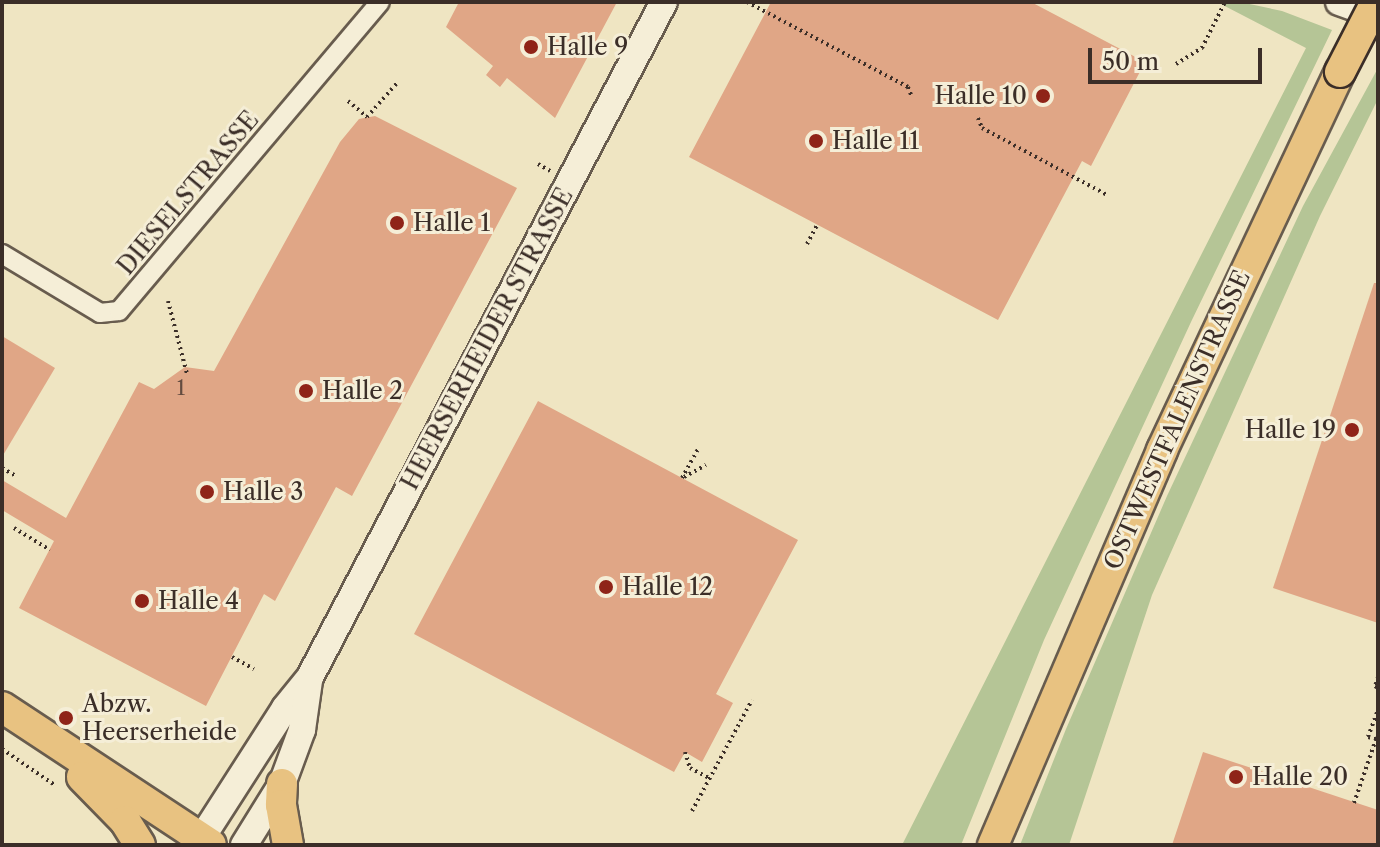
<!DOCTYPE html>
<style>
body{margin:0}
#map{position:relative;width:1380px;height:847px;overflow:hidden;background:#efe5c2;font-family:"Libre Caslon Text",serif}
div>[style]{position:absolute}
.green>*{inset:0;background:#b5c596}
.building>*{inset:0;background:#e0a686}
.path>*{height:4px;margin-top:-2px;transform-origin:0;background:repeating-linear-gradient(90deg,#3b2e28 0 2px,transparent 0 6px)}
.roads{filter:drop-shadow(2px 0 #685c4e) drop-shadow(-2px 0 #685c4e) drop-shadow(0 2px #685c4e) drop-shadow(0 -2px #685c4e)}
.street>*{height:18px;margin:-9px;padding:0 9px;transform-origin:9px;border-radius:9px;background:#f5eed7}
.secondary>*{height:26px;margin:-13px;padding:0 13px;transform-origin:13px;border-radius:13px;background:#f5eed7}
.primary>*{height:30px;margin:-15px;padding:0 15px;transform-origin:15px;border-radius:15px;background:#e8c281}
.bridges{filter:drop-shadow(2px 0 #3b2e28) drop-shadow(-2px 0 #3b2e28) drop-shadow(0 2px #3b2e28) drop-shadow(0 -2px #3b2e28)}
.primary-bridge>*{height:30px;margin:-15px;padding:0 15px;transform-origin:15px;border-radius:15px;background:#e8c281}
.dots>*{width:22px;height:22px;translate:-50% -50%;box-sizing:border-box;border:4px solid #f5eed7;border-radius:50%}
span{translate:-50% -50%;white-space:nowrap;text-align:center;line-height:1.15;-webkit-text-stroke:6px #f5eed7;paint-order:stroke}
.number-label{font-size:20px;color:#644c40}
.number-label span{-webkit-text-stroke-width:0}
.poi-label{font-size:24px;color:#3b2e28}
.left{translate:0 -50%;text-align:left}
.right{translate:-100% -50%;text-align:right}
.street-label{font-size:24px;color:#3b2e28}
.frame{position:absolute;inset:0;border:4px solid #3b2e28;pointer-events:none}
.scale{position:absolute;left:1088px;top:48px;width:174px;height:36px;box-sizing:border-box;border:4px solid #3b2e28;border-top:0;padding-left:10px;font-size:24px;line-height:28px;white-space:nowrap;color:#3b2e28;-webkit-text-stroke:6px #f5eed7;paint-order:stroke}
</style>
<div id="map">
<div class="green">
<i style="clip-path:polygon(1217px 2px,1240px 2px,1282px 11px,1332px 30px,1191px 322px,1044px 640px,961px 845px,902px 845px,1306px 48px)"></i>
<i style="clip-path:polygon(1378px 68px,1378px 99px,1320px 216px,1152px 595px,1069px 845px,1020px 845px,1066px 729px,1167px 496px,1303px 206px)"></i>
</div>
<div class="building">
<i style="clip-path:polygon(459px 2px,617px 2px,555px 118px,507px 78px,500px 87px,486px 75px,493px 66px,446px 27px)"></i>
<i style="clip-path:polygon(771px 2px,1031px 2px,1145px 62px,1091px 166px,1082px 161px,998px 320px,689px 157px)"></i>
<i style="clip-path:polygon(375px 116px,517px 188px,352px 496px,336px 487px,275px 601px,264px 594px,206px 706px,19px 608px,54px 541px,2px 510px,2px 480px,66px 518px,139px 382px,154px 389px,185px 367px,214px 371px,340px 142px,359px 119px)"></i>
<i style="clip-path:polygon(1374px 283px,1378px 283px,1378px 623px,1273px 588px)"></i>
<i style="clip-path:polygon(2px 336px,55px 368px,2px 457px)"></i>
<i style="clip-path:polygon(538px 401px,798px 540px,716px 694px,733px 703px,702px 762px,685px 752px,674px 772px,414px 634px)"></i>
<i style="clip-path:polygon(1203px 752px,1378px 810px,1378px 845px,1172px 845px)"></i>
</div>
<div class="path">
<i style="left:747px;top:2px;width:182px;rotate:27.8deg"></i>
<i style="left:908px;top:87px;width:9px;rotate:69deg"></i>
<i style="left:1176px;top:64px;width:31px;rotate:-32deg"></i>
<i style="left:1202px;top:48px;width:51px;rotate:-63.4deg"></i>
<i style="left:348px;top:101px;width:25px;rotate:40deg"></i>
<i style="left:367px;top:117px;width:47px;rotate:-48.5deg"></i>
<i style="left:978px;top:118px;width:11px;rotate:68deg"></i>
<i style="left:982px;top:128px;width:142px;rotate:28.2deg"></i>
<i style="left:538px;top:164px;width:14px;rotate:30deg"></i>
<i style="left:807px;top:244px;width:21px;rotate:-62deg"></i>
<i style="left:168px;top:301px;width:75px;rotate:75.4deg"></i>
<i style="left:2px;top:468px;width:16px;rotate:30deg"></i>
<i style="left:684px;top:477px;width:25px;rotate:-29deg"></i>
<i style="left:682px;top:478px;width:35px;rotate:-61deg"></i>
<i style="left:14px;top:528px;width:42px;rotate:31.4deg"></i>
<i style="left:232px;top:657px;width:25px;rotate:29deg"></i>
<i style="left:1378px;top:677px;width:9px;rotate:108deg"></i>
<i style="left:1375px;top:686px;width:4px;rotate:34deg"></i>
<i style="left:2px;top:749px;width:65px;rotate:34.4deg"></i>
<i style="left:685px;top:752px;width:17px;rotate:73deg"></i>
<i style="left:690px;top:768px;width:21px;rotate:28deg"></i>
<i style="left:1354px;top:803px;width:68px;rotate:-71deg"></i>
<i style="left:1376px;top:739px;width:8px;rotate:-166deg"></i>
<i style="left:1368px;top:737px;width:30px;rotate:-70deg"></i>
<i style="left:692px;top:811px;width:126px;rotate:-61.6deg"></i>
</div>
<div class="roads">
<div class="street">
<i style="left:2px;top:254px;width:114px;rotate:31deg"></i>
<i style="left:100px;top:313px;width:19px;rotate:-6deg"></i>
<i style="left:119px;top:311px;width:404px;rotate:-49.8deg"></i>
</div>
<div class="secondary">
<i style="left:1339px;top:2px;width:41px;rotate:19.7deg"></i>
<i style="left:201px;top:839px;width:156px;rotate:-57.3deg"></i>
<i style="left:285px;top:708px;width:40px;rotate:-51deg"></i>
<i style="left:310px;top:677px;width:762px;rotate:-62.33deg"></i>
<i style="left:244px;top:845px;width:72px;rotate:-58.1deg"></i>
<i style="left:282px;top:784px;width:58px;rotate:-69.7deg"></i>
<i style="left:302px;top:730px;width:49px;rotate:-81.9deg"></i>
</div>
<div class="primary">
<i style="left:2px;top:707px;width:250px;rotate:33.4deg"></i>
<i style="left:82px;top:777px;width:62px;rotate:45.7deg"></i>
<i style="left:125px;top:821px;width:28px;rotate:58deg"></i>
<i style="left:282px;top:784px;width:21px;rotate:93deg"></i>
<i style="left:281px;top:805px;width:41px;rotate:80.1deg"></i>
<i style="left:993px;top:845px;width:430px;rotate:-66.8deg"></i>
<i style="left:1162px;top:450px;width:418px;rotate:-64.8deg"></i>
</div>
</div>
<div class="bridges">
<div class="primary-bridge">
<i style="left:1340px;top:72px;width:79px;rotate:-62.8deg"></i>
</div>
</div>
<div class="dots">
<i style="left:531px;top:47px;background:#8f2418"></i>
<i style="left:1043px;top:96px;background:#8f2418"></i>
<i style="left:816px;top:141px;background:#8f2418"></i>
<i style="left:397px;top:223px;background:#8f2418"></i>
<i style="left:306px;top:391px;background:#8f2418"></i>
<i style="left:1352px;top:430px;background:#8f2418"></i>
<i style="left:207px;top:492px;background:#8f2418"></i>
<i style="left:606px;top:587px;background:#8f2418"></i>
<i style="left:142px;top:601px;background:#8f2418"></i>
<i style="left:66px;top:718px;background:#8f2418"></i>
<i style="left:1236px;top:777px;background:#8f2418"></i>
</div>
<div class="number-label">
<span style="left:181px;top:388px">1</span>
</div>
<div class="poi-label">
<span class="left" style="left:547px;top:47px">Halle 9</span>
<span class="right" style="left:1027px;top:96px">Halle 10</span>
<span class="left" style="left:832px;top:141px">Halle 11</span>
<span class="left" style="left:413px;top:223px">Halle 1</span>
<span class="left" style="left:322px;top:391px">Halle 2</span>
<span class="right" style="left:1336px;top:430px">Halle 19</span>
<span class="left" style="left:223px;top:492px">Halle 3</span>
<span class="left" style="left:622px;top:587px">Halle 12</span>
<span class="left" style="left:158px;top:601px">Halle 4</span>
<span class="left" style="left:82px;top:718px">Abzw.<br>Heerserheide</span>
<span class="left" style="left:1252px;top:777px">Halle 20</span>
</div>
<div class="street-label">
<span style="left:188px;top:193px;rotate:-50deg">DIESELSTRASSE</span>
<span style="left:487px;top:339px;rotate:-62deg">HEERSERHEIDER STRASSE</span>
<span style="left:1177px;top:420px;rotate:-66deg">OSTWESTFALENSTRASSE</span>
</div>
<div class="frame"></div>
<div class="scale">50 m</div>
</div>
